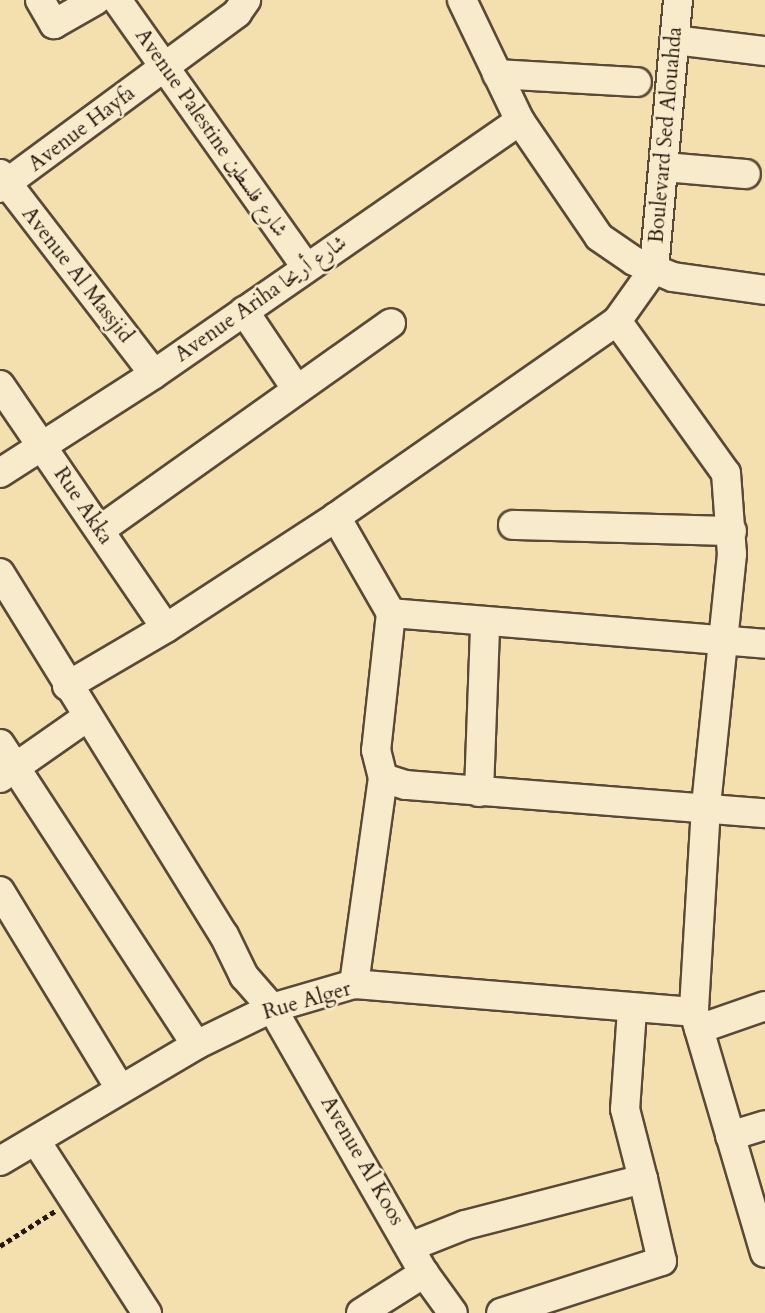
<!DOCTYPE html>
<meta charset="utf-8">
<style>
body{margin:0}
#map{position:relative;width:765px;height:1313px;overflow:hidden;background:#f4e0af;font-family:Cardo,Amiri,serif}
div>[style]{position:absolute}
.path>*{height:4.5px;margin-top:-2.25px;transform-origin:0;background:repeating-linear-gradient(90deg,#27170e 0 5px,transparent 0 8.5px)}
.roads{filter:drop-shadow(2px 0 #5a4936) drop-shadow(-2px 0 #5a4936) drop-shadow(0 2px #5a4936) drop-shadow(0 -2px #5a4936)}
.minor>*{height:28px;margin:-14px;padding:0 14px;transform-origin:14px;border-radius:14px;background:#f8ebcb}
span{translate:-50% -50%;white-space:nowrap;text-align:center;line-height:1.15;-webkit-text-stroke:5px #f8ebcb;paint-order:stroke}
.street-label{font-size:21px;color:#27170e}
</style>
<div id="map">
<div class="path">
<i style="left:0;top:1246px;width:65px;rotate:-32.5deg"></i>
</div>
<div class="roads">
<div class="minor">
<i style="left:40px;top:0;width:28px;rotate:60deg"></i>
<i style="left:54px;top:24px;width:48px;rotate:-29.7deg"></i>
<i style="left:117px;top:0;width:326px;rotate:54.7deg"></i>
<i style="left:462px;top:0;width:134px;rotate:64.4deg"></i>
<i style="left:520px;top:121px;width:140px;rotate:55.7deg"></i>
<i style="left:599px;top:237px;width:42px;rotate:34.4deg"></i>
<i style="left:634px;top:261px;width:42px;rotate:22.3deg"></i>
<i style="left:673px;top:277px;width:93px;rotate:8deg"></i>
<i style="left:678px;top:0;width:270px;rotate:95.1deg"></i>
<i style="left:654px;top:269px;width:64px;rotate:125.4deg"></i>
<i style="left:617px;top:321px;width:187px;rotate:54.4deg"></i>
<i style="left:726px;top:473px;width:81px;rotate:85.8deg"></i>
<i style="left:732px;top:554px;width:254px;rotate:95.9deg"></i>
<i style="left:706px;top:807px;width:205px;rotate:93.4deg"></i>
<i style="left:694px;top:1012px;width:251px;rotate:73.6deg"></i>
<i style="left:675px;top:40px;width:91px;rotate:7deg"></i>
<i style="left:497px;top:74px;width:140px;rotate:3.3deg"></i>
<i style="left:664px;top:167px;width:82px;rotate:4.9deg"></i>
<i style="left:0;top:174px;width:252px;rotate:52.4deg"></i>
<i style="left:0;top:188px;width:295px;rotate:-36.4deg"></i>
<i style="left:237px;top:13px;width:16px;rotate:-55deg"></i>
<i style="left:244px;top:311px;width:92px;rotate:56.1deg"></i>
<i style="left:0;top:385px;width:294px;rotate:55.7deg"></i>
<i style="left:0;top:473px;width:183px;rotate:-32.7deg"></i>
<i style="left:154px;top:374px;width:445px;rotate:-34.7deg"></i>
<i style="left:336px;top:517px;width:111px;rotate:60.2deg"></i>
<i style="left:391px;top:613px;width:138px;rotate:96.2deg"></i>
<i style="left:376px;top:750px;width:29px;rotate:76deg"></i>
<i style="left:383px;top:778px;width:24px;rotate:17deg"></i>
<i style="left:406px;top:785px;width:360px;rotate:4.5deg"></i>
<i style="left:513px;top:525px;width:219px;rotate:1.6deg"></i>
<i style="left:100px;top:530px;width:357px;rotate:-35.4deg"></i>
<i style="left:0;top:573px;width:426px;rotate:58.3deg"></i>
<i style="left:224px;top:935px;width:46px;rotate:64deg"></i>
<i style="left:244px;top:976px;width:43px;rotate:48.8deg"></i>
<i style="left:272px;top:1008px;width:305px;rotate:60.2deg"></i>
<i style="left:424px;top:1273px;width:49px;rotate:54.1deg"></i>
<i style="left:391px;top:613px;width:375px;rotate:4.7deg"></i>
<i style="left:67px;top:686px;width:115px;rotate:-30.4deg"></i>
<i style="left:166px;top:628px;width:203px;rotate:-33.1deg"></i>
<i style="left:336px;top:517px;width:343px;rotate:-34.9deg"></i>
<i style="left:0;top:744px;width:359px;rotate:56.9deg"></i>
<i style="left:0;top:778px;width:106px;rotate:-35deg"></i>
<i style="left:479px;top:792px;width:167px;rotate:-87.9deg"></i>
<i style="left:0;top:891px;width:229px;rotate:58.7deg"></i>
<i style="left:354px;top:984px;width:208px;rotate:-82deg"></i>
<i style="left:632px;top:1010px;width:99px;rotate:94deg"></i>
<i style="left:625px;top:1109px;width:72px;rotate:75.6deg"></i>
<i style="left:699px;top:1029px;width:70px;rotate:-19.2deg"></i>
<i style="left:730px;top:1136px;width:37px;rotate:-17deg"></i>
<i style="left:36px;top:1141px;width:205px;rotate:57.2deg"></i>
<i style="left:0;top:1161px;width:228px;rotate:-30.6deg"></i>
<i style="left:196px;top:1045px;width:85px;rotate:-26deg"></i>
<i style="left:272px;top:1008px;width:85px;rotate:-16.3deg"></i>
<i style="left:354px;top:984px;width:341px;rotate:4.7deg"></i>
<i style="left:412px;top:1246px;width:57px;rotate:-21.6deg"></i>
<i style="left:465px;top:1225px;width:184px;rotate:-14.5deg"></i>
<i style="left:643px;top:1179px;width:84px;rotate:77deg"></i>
<i style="left:662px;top:1261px;width:169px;rotate:162.1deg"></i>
<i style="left:361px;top:1313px;width:75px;rotate:-32.4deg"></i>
</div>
</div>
<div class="street-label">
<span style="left:82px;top:129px;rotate:-37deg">Avenue Hayfa</span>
<span style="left:211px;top:133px;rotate:55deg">Avenue Palestine شارع فلسطين</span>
<span style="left:666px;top:135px;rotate:-85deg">Boulevard Sed Alouahda</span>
<span style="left:77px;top:275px;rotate:52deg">Avenue Al Massjid</span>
<span style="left:261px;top:299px;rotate:-35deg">Avenue Ariha شارع أريحا</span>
<span style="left:83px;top:506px;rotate:56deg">Rue Akka</span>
<span style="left:307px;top:1001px;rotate:-16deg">Rue Alger</span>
<span style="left:362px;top:1161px;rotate:60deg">Avenue Al Koos</span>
</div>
</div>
